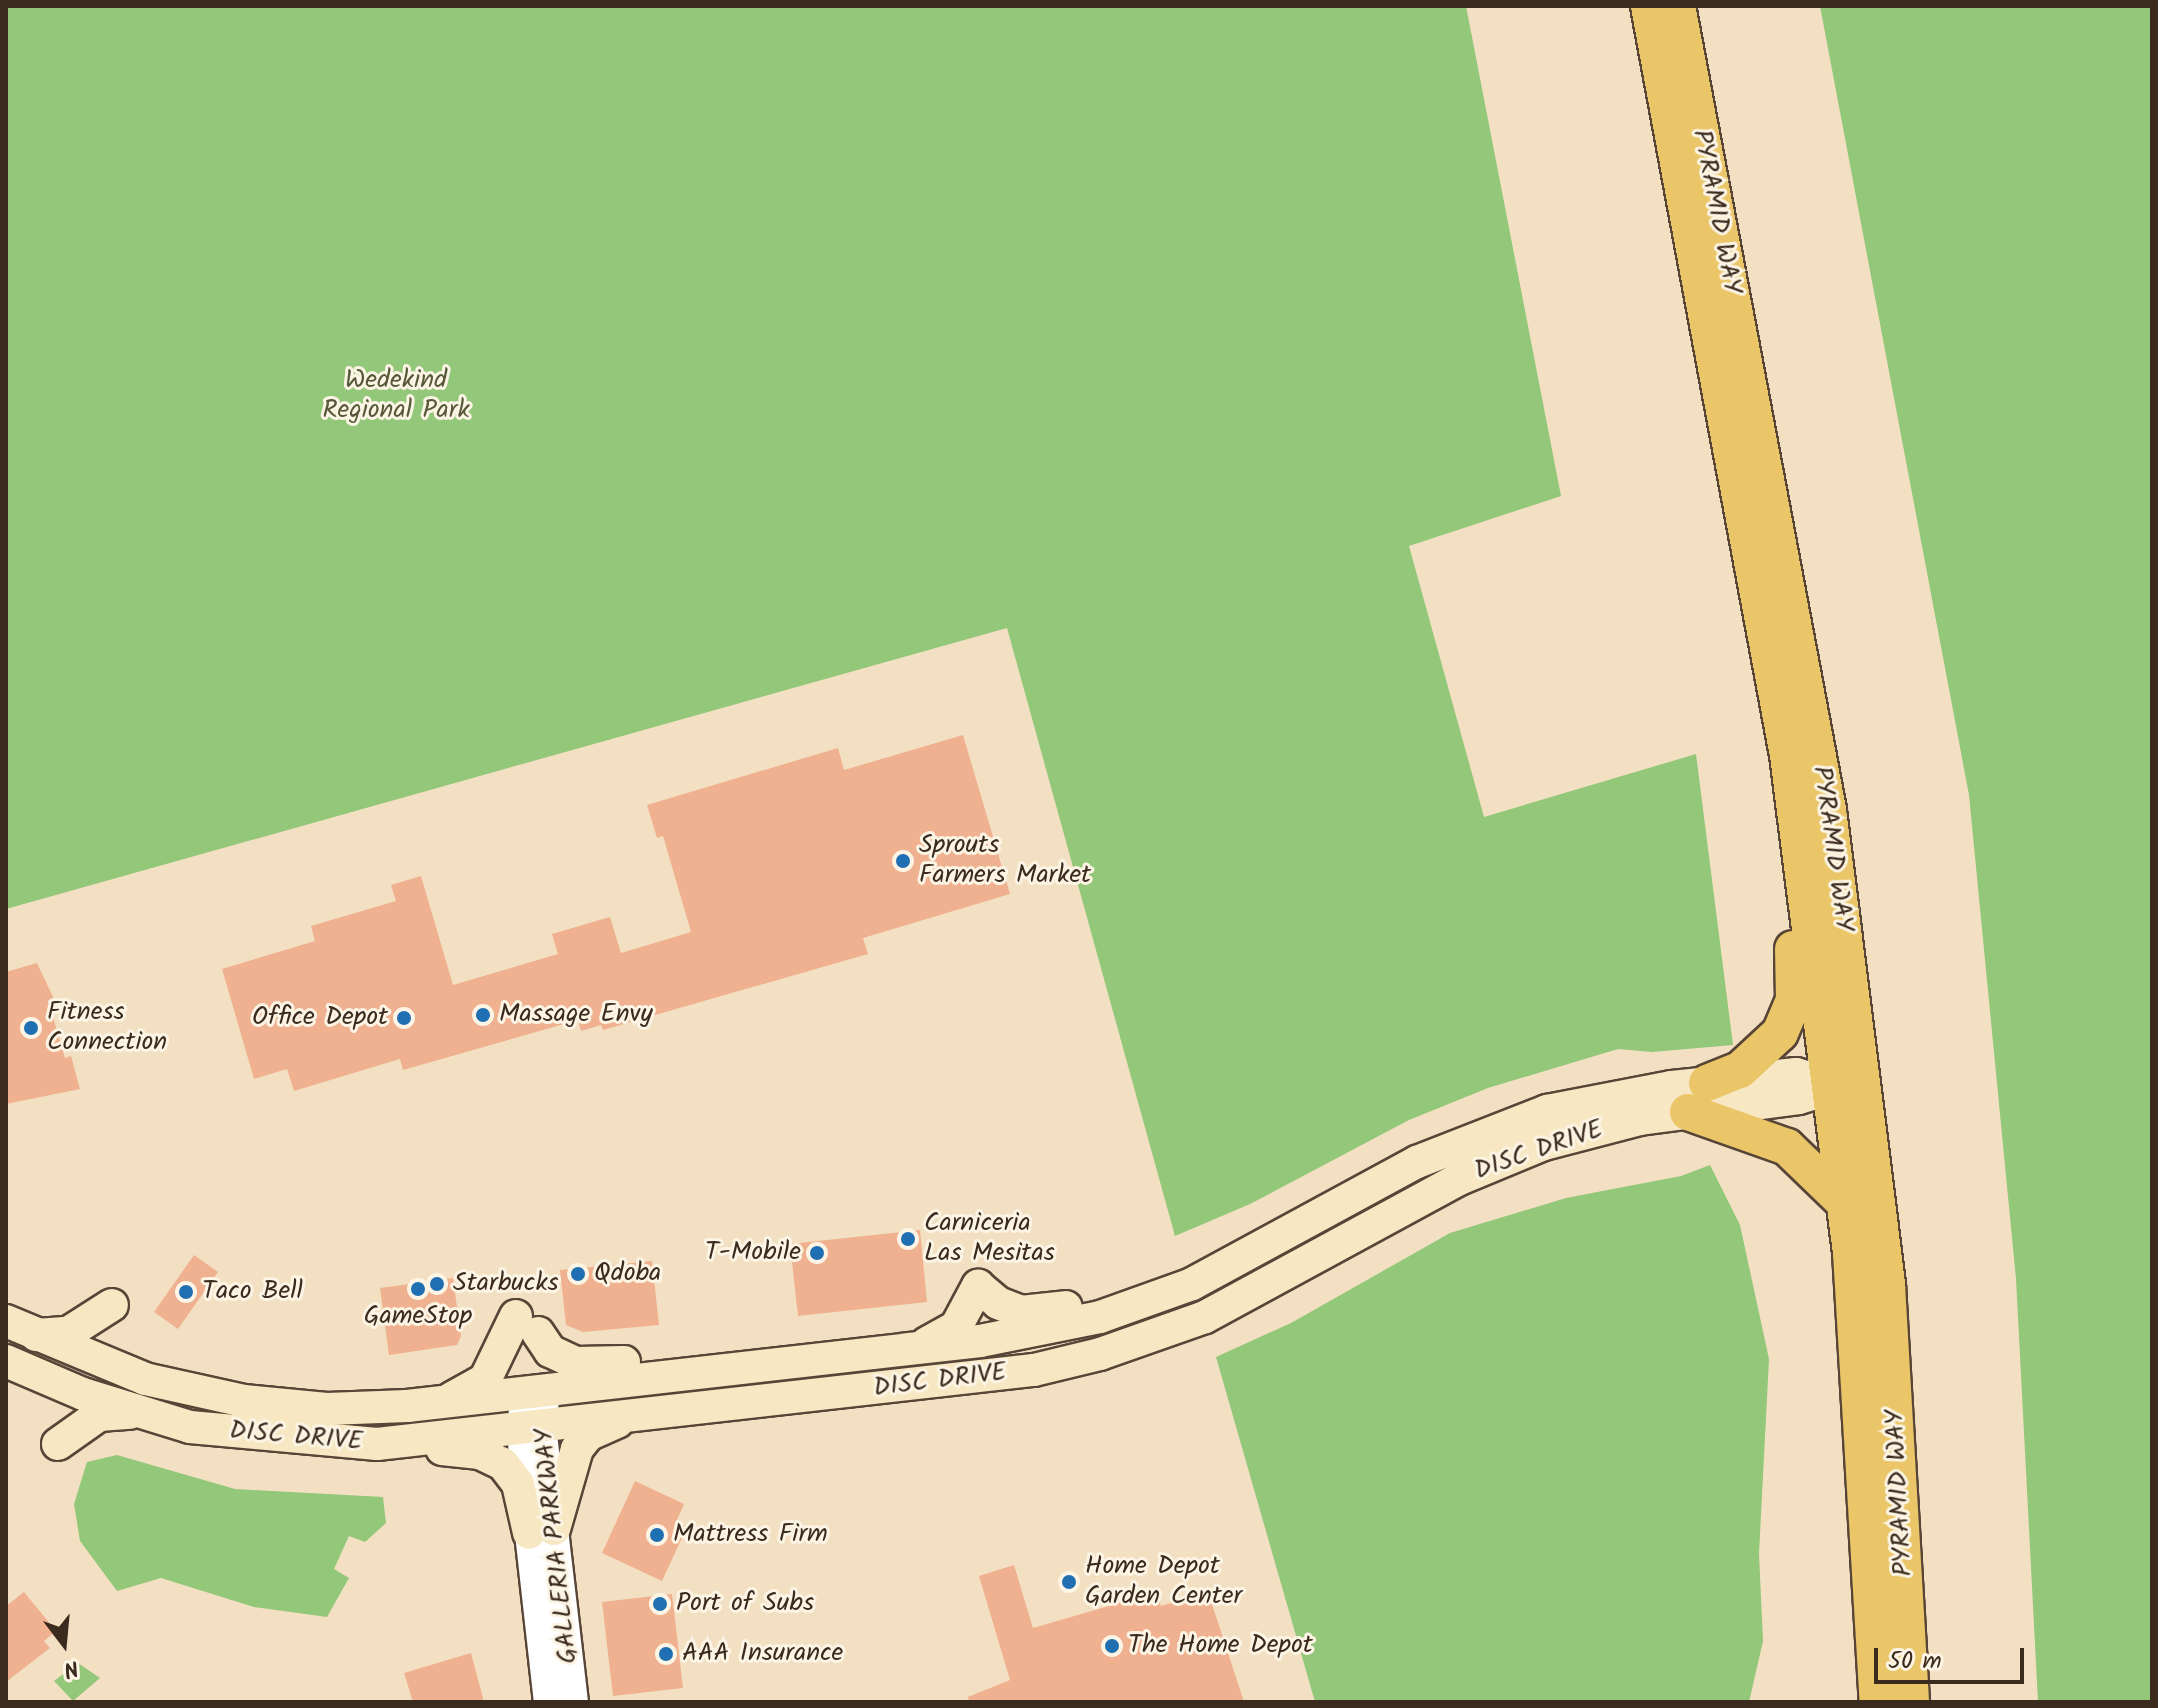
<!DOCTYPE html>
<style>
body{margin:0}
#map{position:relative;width:2158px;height:1708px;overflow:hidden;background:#f3e0c3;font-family:Kalam,sans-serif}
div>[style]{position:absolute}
.green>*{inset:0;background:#93c779}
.building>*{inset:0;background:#efb18f}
.roads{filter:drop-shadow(2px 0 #574537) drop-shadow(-2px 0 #574537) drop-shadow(0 2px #574537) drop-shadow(0 -2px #574537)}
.tertiary>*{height:28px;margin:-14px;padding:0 14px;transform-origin:14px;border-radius:14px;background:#fff}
.secondary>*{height:32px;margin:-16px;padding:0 16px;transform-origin:16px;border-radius:16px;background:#f7e8c3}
.primary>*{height:36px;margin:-18px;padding:0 18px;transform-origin:18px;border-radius:18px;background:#eac669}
.dots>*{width:22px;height:22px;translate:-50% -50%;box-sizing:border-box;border:4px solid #fcf5e5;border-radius:50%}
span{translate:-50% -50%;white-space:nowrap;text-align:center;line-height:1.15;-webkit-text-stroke:6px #fcf5e5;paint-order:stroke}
.street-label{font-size:26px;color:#3b2a1e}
.park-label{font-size:26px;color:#555939}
.poi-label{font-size:26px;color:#3b2a1e}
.left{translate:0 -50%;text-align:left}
.right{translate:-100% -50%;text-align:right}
.frame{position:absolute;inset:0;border:8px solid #3b2a1e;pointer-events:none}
.north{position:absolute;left:24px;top:1604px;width:80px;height:80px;-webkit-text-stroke:6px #fcf5e5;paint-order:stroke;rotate:164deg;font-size:22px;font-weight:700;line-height:32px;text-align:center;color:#3b2a1e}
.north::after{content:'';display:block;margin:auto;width:28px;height:36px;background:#3b2a1e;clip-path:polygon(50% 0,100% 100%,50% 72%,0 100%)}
.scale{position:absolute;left:1874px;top:1648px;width:150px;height:36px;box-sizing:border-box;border:4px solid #3b2a1e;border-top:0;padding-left:10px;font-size:24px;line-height:28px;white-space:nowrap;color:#3b2a1e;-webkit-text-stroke:6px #fcf5e5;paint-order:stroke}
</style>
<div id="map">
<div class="green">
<i style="clip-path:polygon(6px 6px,1466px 6px,1561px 496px,1409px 546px,1484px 817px,1696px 754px,1733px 1045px,1652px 1052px,1618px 1049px,1488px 1088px,1409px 1120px,1250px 1204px,1175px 1236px,1007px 628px,6px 909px)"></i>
<i style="clip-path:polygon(1820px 6px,2152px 6px,2152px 1702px,2038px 1702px,2016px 1279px,1969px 795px)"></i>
<i style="clip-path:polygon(1710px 1165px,1740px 1225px,1769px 1359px,1759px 1554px,1763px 1641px,1749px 1702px,1315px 1702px,1216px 1357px,1291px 1323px,1450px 1233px,1566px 1198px,1681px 1176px)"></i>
<i style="clip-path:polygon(117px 1455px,235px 1489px,383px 1497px,386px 1523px,365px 1542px,349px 1536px,334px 1569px,349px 1578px,327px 1617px,254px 1607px,161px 1578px,117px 1591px,80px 1541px,74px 1504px,87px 1462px)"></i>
<i style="clip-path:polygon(78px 1663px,100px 1678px,73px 1701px,54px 1681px)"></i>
</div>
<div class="building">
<i style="clip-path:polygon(963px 735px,1010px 894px,863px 938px,868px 954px,603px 1030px,601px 1025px,581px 1031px,578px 1020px,403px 1070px,400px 1059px,294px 1091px,287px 1069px,254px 1079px,222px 969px,315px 941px,311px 926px,396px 901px,391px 885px,421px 876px,453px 985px,558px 954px,552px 934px,610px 917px,621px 953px,691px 932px,663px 836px,657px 838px,647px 805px,838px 748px,844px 770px)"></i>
<i style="clip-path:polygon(37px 963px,54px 999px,48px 1000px,65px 1058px,71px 1056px,80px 1089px,6px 1104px,6px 972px)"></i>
<i style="clip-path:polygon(920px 1230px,927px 1302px,798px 1316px,790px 1244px)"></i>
<i style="clip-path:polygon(194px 1255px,218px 1272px,178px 1329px,154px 1312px)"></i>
<i style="clip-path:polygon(652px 1261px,659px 1325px,583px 1332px,566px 1325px,560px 1270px)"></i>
<i style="clip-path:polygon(453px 1278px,461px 1336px,457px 1345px,389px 1355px,380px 1288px)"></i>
<i style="clip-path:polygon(635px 1481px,684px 1504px,676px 1522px,687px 1527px,662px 1581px,602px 1553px)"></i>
<i style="clip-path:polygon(1014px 1565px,1033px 1628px,1157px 1592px,1161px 1606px,1208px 1592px,1244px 1702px,969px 1702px,968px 1697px,1010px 1680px,979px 1576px)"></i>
<i style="clip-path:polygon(24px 1592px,56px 1631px,44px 1641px,50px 1648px,6px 1682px,6px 1606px)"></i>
<i style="clip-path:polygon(672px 1594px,683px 1688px,613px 1696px,602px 1602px)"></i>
<i style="clip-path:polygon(471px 1653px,484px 1702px,413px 1702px,404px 1673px)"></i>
</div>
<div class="roads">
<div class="tertiary">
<i style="left:546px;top:1390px;width:36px;rotate:96deg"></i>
<i style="left:542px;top:1426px;width:278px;rotate:83.4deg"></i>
<i style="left:523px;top:1393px;width:78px;rotate:90.7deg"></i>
<i style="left:522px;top:1471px;width:232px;rotate:83.6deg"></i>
</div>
<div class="secondary">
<i style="left:6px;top:1321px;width:151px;rotate:22.6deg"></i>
<i style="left:145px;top:1379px;width:101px;rotate:12.5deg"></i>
<i style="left:244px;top:1401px;width:83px;rotate:5.5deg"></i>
<i style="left:327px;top:1409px;width:80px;rotate:-2.1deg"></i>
<i style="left:407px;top:1406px;width:577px;rotate:-6.47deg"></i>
<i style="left:980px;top:1341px;width:122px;rotate:-11.3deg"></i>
<i style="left:1100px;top:1317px;width:98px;rotate:-19.7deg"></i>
<i style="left:1192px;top:1284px;width:256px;rotate:-28.5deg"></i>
<i style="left:1417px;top:1162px;width:140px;rotate:-21.4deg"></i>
<i style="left:1547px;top:1111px;width:127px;rotate:-10.9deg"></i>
<i style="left:1672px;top:1087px;width:125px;rotate:-6deg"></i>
<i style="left:1796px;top:1074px;width:38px;rotate:17deg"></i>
<i style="left:538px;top:1333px;width:22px;rotate:56deg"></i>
<i style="left:550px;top:1351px;width:29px;rotate:25deg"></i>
<i style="left:576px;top:1363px;width:48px;rotate:-1.2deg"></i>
<i style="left:36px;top:1335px;width:32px;rotate:-4deg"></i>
<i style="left:68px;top:1333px;width:52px;rotate:-32.5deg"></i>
<i style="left:927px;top:1343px;width:33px;rotate:-29deg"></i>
<i style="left:956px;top:1327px;width:47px;rotate:-61.8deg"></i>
<i style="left:978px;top:1286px;width:26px;rotate:40deg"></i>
<i style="left:998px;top:1303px;width:25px;rotate:21deg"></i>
<i style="left:1021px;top:1312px;width:45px;rotate:-6.3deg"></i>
<i style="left:6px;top:1361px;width:84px;rotate:23.2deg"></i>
<i style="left:83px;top:1394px;width:112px;rotate:17.1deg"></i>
<i style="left:190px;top:1427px;width:188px;rotate:5.2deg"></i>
<i style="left:377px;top:1444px;width:661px;rotate:-6.43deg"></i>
<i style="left:1034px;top:1370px;width:68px;rotate:-13.6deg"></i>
<i style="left:1100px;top:1354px;width:111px;rotate:-19.4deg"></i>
<i style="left:1205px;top:1317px;width:287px;rotate:-28.5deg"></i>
<i style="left:1457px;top:1180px;width:94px;rotate:-22.5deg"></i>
<i style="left:1544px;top:1144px;width:99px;rotate:-14.6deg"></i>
<i style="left:1640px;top:1119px;width:160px;rotate:-7.5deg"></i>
<i style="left:1799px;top:1098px;width:55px;rotate:-16.8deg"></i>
<i style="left:452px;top:1398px;width:38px;rotate:-29deg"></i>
<i style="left:485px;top:1380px;width:71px;rotate:-64.2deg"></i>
<i style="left:58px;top:1444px;width:50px;rotate:-35.3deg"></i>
<i style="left:99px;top:1415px;width:31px;rotate:-4deg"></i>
<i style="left:442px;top:1449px;width:38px;rotate:6deg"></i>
<i style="left:480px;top:1453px;width:25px;rotate:26deg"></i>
<i style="left:503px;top:1464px;width:25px;rotate:53deg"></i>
<i style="left:518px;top:1484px;width:50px;rotate:77.3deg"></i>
<i style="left:554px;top:1529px;width:83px;rotate:-74deg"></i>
<i style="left:577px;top:1449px;width:18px;rotate:-52deg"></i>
<i style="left:588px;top:1435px;width:32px;rotate:-24deg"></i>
</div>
<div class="primary">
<i style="left:1649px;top:6px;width:762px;rotate:79.49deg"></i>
<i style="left:1788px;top:755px;width:502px;rotate:82.79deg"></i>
<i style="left:1851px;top:1253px;width:450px;rotate:86.6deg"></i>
<i style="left:1677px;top:6px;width:818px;rotate:79.36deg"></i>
<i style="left:1828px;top:810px;width:479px;rotate:82.9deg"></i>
<i style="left:1887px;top:1285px;width:418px;rotate:86.7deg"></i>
<i style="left:1707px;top:1083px;width:35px;rotate:-22deg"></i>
<i style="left:1740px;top:1070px;width:54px;rotate:-42.8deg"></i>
<i style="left:1780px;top:1033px;width:36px;rotate:-67deg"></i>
<i style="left:1794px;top:1000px;width:51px;rotate:-91.1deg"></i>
<i style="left:1688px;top:1112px;width:105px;rotate:19.5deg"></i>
<i style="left:1787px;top:1147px;width:82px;rotate:44deg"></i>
</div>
</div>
<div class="dots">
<i style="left:903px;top:861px;background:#1f6fb2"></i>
<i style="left:483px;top:1015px;background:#1f6fb2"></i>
<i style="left:404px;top:1018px;background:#1f6fb2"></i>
<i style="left:31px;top:1028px;background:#1f6fb2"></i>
<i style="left:908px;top:1239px;background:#1f6fb2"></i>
<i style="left:817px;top:1253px;background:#1f6fb2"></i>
<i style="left:578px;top:1274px;background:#1f6fb2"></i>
<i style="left:437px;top:1284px;background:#1f6fb2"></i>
<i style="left:418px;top:1289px;background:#1f6fb2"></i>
<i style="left:186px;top:1292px;background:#1f6fb2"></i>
<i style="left:657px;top:1535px;background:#1f6fb2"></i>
<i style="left:1069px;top:1582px;background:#1f6fb2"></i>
<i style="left:660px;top:1604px;background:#1f6fb2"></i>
<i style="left:1112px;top:1646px;background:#1f6fb2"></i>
<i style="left:666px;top:1654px;background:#1f6fb2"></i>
</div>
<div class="street-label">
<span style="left:1716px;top:212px;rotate:79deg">PYRAMID WAY</span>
<span style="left:1832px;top:849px;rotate:82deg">PYRAMID WAY</span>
<span style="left:1539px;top:1151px;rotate:-19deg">DISC DRIVE</span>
<span style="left:940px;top:1381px;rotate:-7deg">DISC DRIVE</span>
<span style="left:296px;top:1437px;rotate:5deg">DISC DRIVE</span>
<span style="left:1900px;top:1493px;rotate:-93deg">PYRAMID WAY</span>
<span style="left:557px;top:1546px;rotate:-96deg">GALLERIA PARKWAY</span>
</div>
<div class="park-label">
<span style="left:396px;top:396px">Wedekind<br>Regional Park</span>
</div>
<div class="poi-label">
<span class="left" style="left:919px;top:861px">Sprouts<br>Farmers Market</span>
<span class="left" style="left:47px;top:1028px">Fitness<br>Connection</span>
<span class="left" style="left:499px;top:1015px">Massage Envy</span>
<span class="right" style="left:388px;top:1018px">Office Depot</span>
<span class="left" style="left:924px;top:1239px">Carniceria<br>Las Mesitas</span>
<span class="right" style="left:801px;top:1253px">T-Mobile</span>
<span class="left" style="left:594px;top:1274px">Qdoba</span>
<span class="left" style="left:453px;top:1284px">Starbucks</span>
<span class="left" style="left:202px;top:1292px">Taco Bell</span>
<span style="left:418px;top:1317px">GameStop</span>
<span class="left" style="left:673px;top:1535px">Mattress Firm</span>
<span class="left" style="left:1085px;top:1582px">Home Depot<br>Garden Center</span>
<span class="left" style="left:676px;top:1604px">Port of Subs</span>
<span class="left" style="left:1128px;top:1646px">The Home Depot</span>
<span class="left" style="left:682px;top:1654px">AAA Insurance</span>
</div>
<div class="frame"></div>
<div class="north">N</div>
<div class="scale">50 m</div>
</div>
